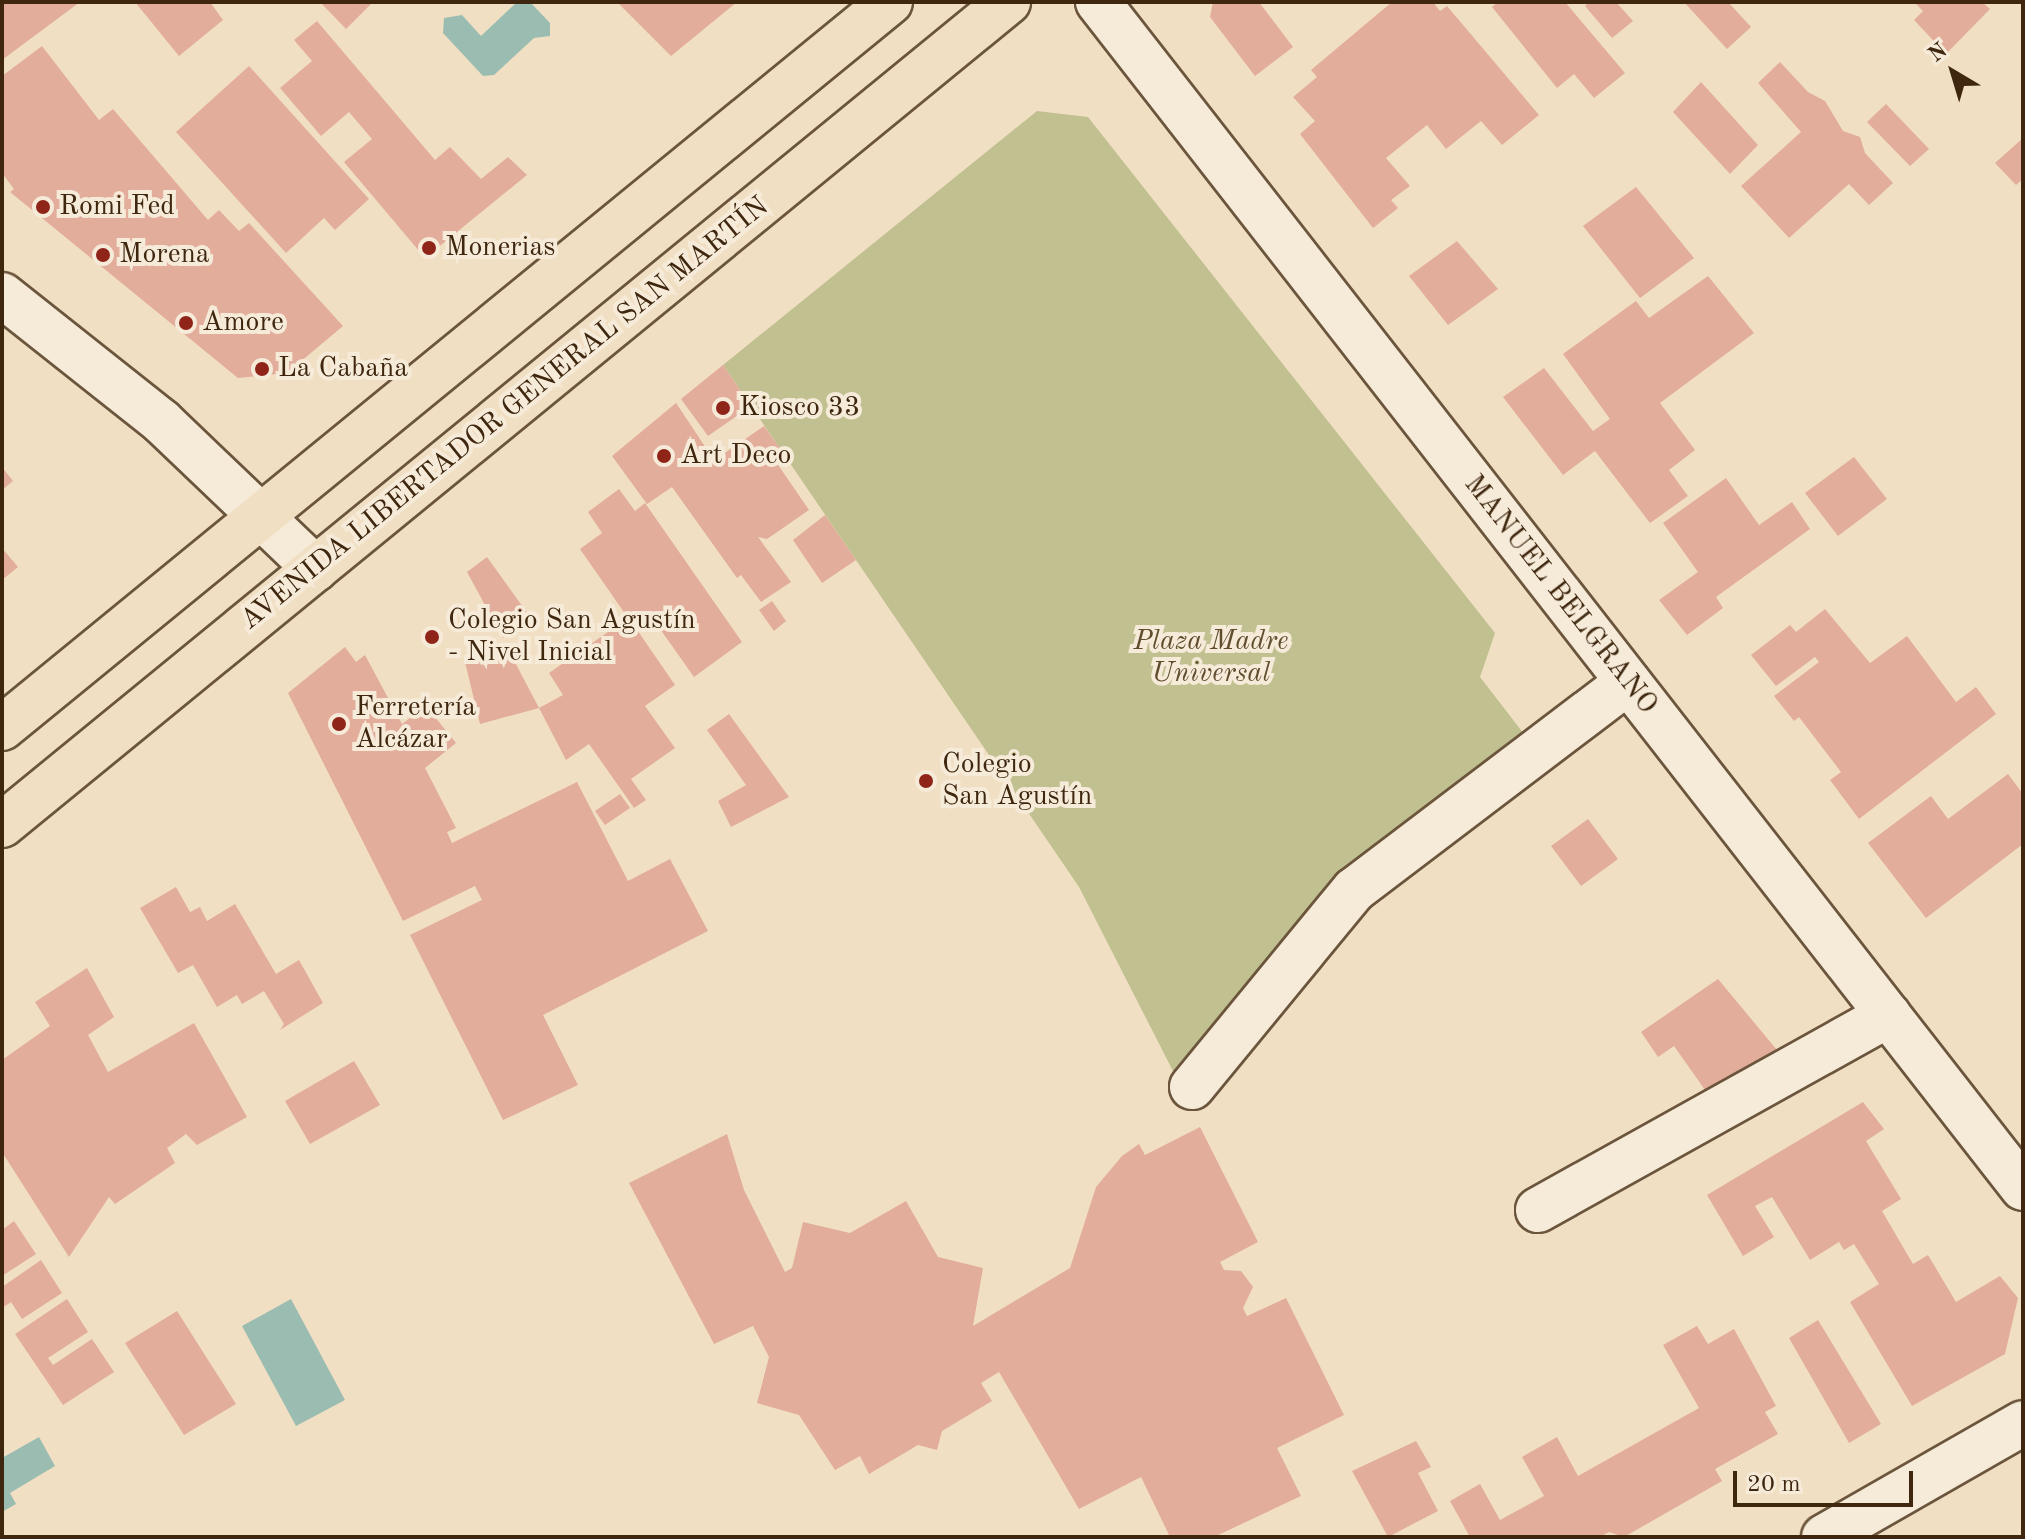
<!DOCTYPE html>
<meta charset="utf-8">
<style>
body{margin:0}
#map{position:relative;width:2025px;height:1539px;overflow:hidden;background:#f1dfc4;font-family:"Old Standard TT",serif}
div>[style]{position:absolute}
.green>*{inset:0;background:#c1c090}
.water>*{inset:0;background:#9bbdb1}
.building>*{inset:0;background:#e2ad9b}
.roads{filter:drop-shadow(2px 0 #6b553c) drop-shadow(-2px 0 #6b553c) drop-shadow(0 2px #6b553c) drop-shadow(0 -2px #6b553c)}
.minor>*{height:44px;margin:-22px;padding:0 22px;transform-origin:22px;border-radius:22px;background:#f6ead9}
.tertiary>*{height:44px;margin:-22px;padding:0 22px;transform-origin:22px;border-radius:22px;background:#f6ead9}
.primary>*{height:44px;margin:-22px;padding:0 22px;transform-origin:22px;border-radius:22px;background:#f1dfc4}
.dots>*{width:22px;height:22px;translate:-50% -50%;box-sizing:border-box;border:4px solid #f6ead9;border-radius:50%}
span{translate:-50% -50%;white-space:nowrap;text-align:center;line-height:1.15;-webkit-text-stroke:8px #f6ead9;paint-order:stroke}
.poi-label{font-size:28px;color:#3e270e}
.left{translate:0 -50%;text-align:left}
.street-label{font-size:28px;color:#3e270e}
.park-label{font-size:28px;color:#5f4d2e;font-style:italic}
.frame{position:absolute;inset:0;border:4px solid #3e270e;pointer-events:none}
.north{position:absolute;left:1913px;top:32px;width:80px;height:80px;-webkit-text-stroke:6px #f6ead9;paint-order:stroke;rotate:322deg;font-size:22px;font-weight:700;line-height:32px;text-align:center;color:#3e270e}
.north::after{content:'';display:block;margin:auto;width:28px;height:36px;background:#3e270e;clip-path:polygon(50% 0,100% 100%,50% 72%,0 100%)}
.scale{position:absolute;left:1733px;top:1471px;width:180px;height:36px;box-sizing:border-box;border:4px solid #3e270e;border-top:0;padding-left:10px;font-size:24px;line-height:28px;white-space:nowrap;color:#3e270e;-webkit-text-stroke:6px #f6ead9;paint-order:stroke}
</style>
<div id="map">
<div class="green">
<i style="clip-path:polygon(1037px 111px,1088px 117px,1495px 633px,1480px 677px,1524px 734px,1175px 1075px,1079px 887px,723px 365px)"></i>
</div>
<div class="water">
<i style="clip-path:polygon(517px 2px,530px 2px,550px 23px,550px 36px,534px 38px,494px 75px,483px 76px,443px 33px,444px 18px,462px 15px,481px 36px)"></i>
<i style="clip-path:polygon(291px 1299px,345px 1400px,296px 1426px,242px 1326px)"></i>
<i style="clip-path:polygon(39px 1437px,55px 1466px,10px 1493px,16px 1504px,2px 1512px,2px 1458px)"></i>
</div>
<div class="building">
<i style="clip-path:polygon(2px 2px,80px 2px,2px 60px)"></i>
<i style="clip-path:polygon(135px 2px,210px 2px,223px 20px,179px 56px)"></i>
<i style="clip-path:polygon(320px 2px,373px 2px,346px 29px)"></i>
<i style="clip-path:polygon(617px 2px,737px 2px,671px 56px)"></i>
<i style="clip-path:polygon(1213px 2px,1259px 2px,1293px 47px,1255px 76px,1210px 17px)"></i>
<i style="clip-path:polygon(1392px 2px,1433px 2px,1440px 11px,1447px 6px,1539px 115px,1502px 145px,1481px 121px,1446px 149px,1427px 125px,1386px 158px,1410px 186px,1391px 200px,1398px 208px,1373px 228px,1300px 134px,1315px 121px,1293px 97px,1317px 77px,1311px 70px)"></i>
<i style="clip-path:polygon(1498px 2px,1565px 2px,1625px 73px,1594px 98px,1574px 74px,1557px 88px,1492px 7px)"></i>
<i style="clip-path:polygon(1589px 2px,1616px 2px,1633px 21px,1612px 38px,1585px 6px)"></i>
<i style="clip-path:polygon(1684px 2px,1728px 2px,1751px 27px,1727px 49px)"></i>
<i style="clip-path:polygon(1914px 2px,1982px 2px,1990px 9px,1946px 54px,1914px 20px,1923px 11px)"></i>
<i style="clip-path:polygon(317px 21px,435px 160px,450px 147px,481px 179px,508px 157px,527px 175px,425px 258px,344px 162px,372px 139px,349px 112px,321px 136px,280px 88px,312px 61px,294px 40px)"></i>
<i style="clip-path:polygon(42px 46px,99px 120px,113px 109px,208px 220px,219px 210px,239px 231px,249px 223px,343px 326px,287px 373px,238px 378px,10px 192px,14px 189px,2px 173px,2px 76px)"></i>
<i style="clip-path:polygon(1780px 62px,1808px 92px,1825px 101px,1843px 131px,1860px 137px,1865px 153px,1893px 183px,1869px 205px,1849px 184px,1789px 238px,1741px 186px,1801px 132px,1758px 83px)"></i>
<i style="clip-path:polygon(249px 66px,369px 199px,335px 230px,324px 218px,286px 253px,176px 132px)"></i>
<i style="clip-path:polygon(1701px 82px,1758px 145px,1730px 174px,1673px 112px)"></i>
<i style="clip-path:polygon(1886px 104px,1929px 149px,1910px 166px,1867px 122px)"></i>
<i style="clip-path:polygon(2023px 138px,2023px 179px,2016px 185px,1995px 163px)"></i>
<i style="clip-path:polygon(1636px 187px,1694px 258px,1640px 298px,1583px 226px)"></i>
<i style="clip-path:polygon(1457px 241px,1498px 289px,1448px 325px,1409px 276px)"></i>
<i style="clip-path:polygon(1708px 276px,1754px 333px,1660px 403px,1695px 450px,1669px 470px,1688px 496px,1650px 523px,1595px 451px,1563px 475px,1503px 397px,1544px 368px,1593px 431px,1610px 419px,1563px 354px,1636px 301px,1649px 318px)"></i>
<i style="clip-path:polygon(723px 365px,751px 406px,708px 436px,681px 399px)"></i>
<i style="clip-path:polygon(676px 403px,706px 448px,692px 457px,697px 464px,713px 454px,716px 459px,764px 426px,781px 450px,772px 456px,809px 510px,767px 539px,758px 537px,791px 582px,761px 602px,741px 575px,737px 578px,672px 487px,647px 504px,612px 456px)"></i>
<i style="clip-path:polygon(1854px 457px,1887px 499px,1838px 536px,1805px 493px)"></i>
<i style="clip-path:polygon(2px 467px,13px 481px,2px 490px)"></i>
<i style="clip-path:polygon(1726px 478px,1759px 525px,1792px 502px,1810px 529px,1716px 597px,1723px 608px,1687px 635px,1659px 600px,1698px 572px,1663px 523px)"></i>
<i style="clip-path:polygon(619px 489px,635px 511px,645px 503px,742px 642px,694px 677px,648px 612px,633px 624px,675px 685px,645px 706px,675px 748px,631px 779px,646px 800px,634px 808px,589px 744px,566px 760px,539px 708px,563px 695px,549px 673px,628px 618px,580px 549px,602px 533px,588px 512px)"></i>
<i style="clip-path:polygon(825px 515px,856px 560px,822px 583px,793px 540px)"></i>
<i style="clip-path:polygon(2px 548px,18px 567px,2px 580px)"></i>
<i style="clip-path:polygon(487px 557px,530px 617px,503px 638px,467px 572px)"></i>
<i style="clip-path:polygon(772px 601px,786px 621px,774px 631px,759px 610px)"></i>
<i style="clip-path:polygon(1825px 609px,1870px 663px,1907px 636px,1956px 702px,1976px 687px,1996px 714px,1859px 819px,1830px 780px,1841px 772px,1799px 717px,1794px 721px,1774px 696px,1819px 662px,1815px 657px,1776px 686px,1751px 655px,1790px 625px,1796px 632px)"></i>
<i style="clip-path:polygon(345px 647px,356px 662px,365px 655px,402px 724px,426px 706px,456px 743px,425px 768px,456px 828px,447px 832px,452px 843px,577px 782px,628px 881px,670px 859px,708px 931px,543px 1015px,578px 1085px,503px 1120px,410px 935px,482px 900px,475px 886px,403px 921px,288px 693px)"></i>
<i style="clip-path:polygon(508px 649px,539px 708px,480px 724px,465px 662px)"></i>
<i style="clip-path:polygon(729px 714px,789px 797px,731px 827px,718px 801px,746px 785px,707px 730px)"></i>
<i style="clip-path:polygon(2008px 774px,2023px 794px,2023px 844px,1926px 918px,1868px 843px,1931px 796px,1948px 819px)"></i>
<i style="clip-path:polygon(620px 794px,630px 808px,605px 825px,595px 811px)"></i>
<i style="clip-path:polygon(1588px 819px,1618px 859px,1581px 886px,1551px 846px)"></i>
<i style="clip-path:polygon(176px 887px,190px 912px,200px 907px,207px 921px,235px 904px,276px 974px,299px 960px,323px 1003px,280px 1030px,284px 1024px,264px 991px,242px 1004px,237px 995px,217px 1007px,193px 965px,178px 973px,140px 908px)"></i>
<i style="clip-path:polygon(87px 968px,114px 1017px,88px 1035px,108px 1072px,194px 1023px,247px 1117px,197px 1145px,186px 1134px,167px 1148px,175px 1163px,115px 1204px,109px 1197px,69px 1257px,2px 1152px,2px 1060px,50px 1026px,35px 1002px)"></i>
<i style="clip-path:polygon(1718px 979px,1777px 1050px,1705px 1090px,1674px 1046px,1658px 1057px,1641px 1032px)"></i>
<i style="clip-path:polygon(354px 1061px,380px 1105px,310px 1144px,285px 1101px)"></i>
<i style="clip-path:polygon(1863px 1102px,1884px 1129px,1866px 1141px,1901px 1199px,1882px 1211px,1913px 1264px,1928px 1255px,1956px 1302px,2000px 1276px,2018px 1298px,2005px 1354px,1912px 1406px,1850px 1302px,1879px 1284px,1854px 1244px,1844px 1250px,1839px 1242px,1810px 1260px,1772px 1197px,1755px 1206px,1774px 1237px,1743px 1256px,1707px 1195px)"></i>
<i style="clip-path:polygon(1200px 1127px,1258px 1242px,1220px 1262px,1224px 1270px,1241px 1271px,1253px 1287px,1243px 1308px,1247px 1316px,1286px 1298px,1344px 1415px,1277px 1448px,1301px 1496px,1214px 1537px,1170px 1537px,1141px 1477px,1079px 1509px,999px 1372px,981px 1383px,992px 1401px,942px 1431px,937px 1450px,918px 1445px,869px 1474px,860px 1456px,835px 1470px,799px 1415px,757px 1403px,769px 1357px,753px 1326px,714px 1344px,629px 1183px,727px 1134px,744px 1190px,785px 1272px,792px 1268px,803px 1222px,850px 1233px,906px 1201px,938px 1257px,983px 1268px,973px 1326px,1070px 1268px,1096px 1187px,1122px 1156px,1139px 1144px,1145px 1155px)"></i>
<i style="clip-path:polygon(14px 1221px,36px 1254px,2px 1276px,2px 1230px)"></i>
<i style="clip-path:polygon(41px 1260px,62px 1293px,22px 1319px,11px 1302px,2px 1308px,2px 1287px)"></i>
<i style="clip-path:polygon(67px 1299px,88px 1332px,48px 1358px,53px 1365px,92px 1339px,114px 1372px,63px 1405px,15px 1334px)"></i>
<i style="clip-path:polygon(177px 1311px,236px 1404px,184px 1435px,125px 1343px)"></i>
<i style="clip-path:polygon(1818px 1320px,1881px 1424px,1849px 1443px,1789px 1338px)"></i>
<i style="clip-path:polygon(1697px 1326px,1708px 1344px,1734px 1329px,1776px 1406px,1765px 1412px,1778px 1434px,1715px 1469px,1722px 1481px,1624px 1537px,1609px 1532px,1600px 1537px,1470px 1537px,1450px 1501px,1480px 1484px,1500px 1520px,1544px 1496px,1522px 1457px,1557px 1437px,1578px 1476px,1699px 1408px,1663px 1345px)"></i>
<i style="clip-path:polygon(1416px 1441px,1431px 1467px,1418px 1473px,1438px 1511px,1388px 1537px,1352px 1471px)"></i>
</div>
<div class="roads">
<div class="minor">
<i style="left:1098px;top:2px;width:1504px;rotate:52.05deg"></i>
<i style="left:1192px;top:1087px;width:255px;rotate:-50.6deg"></i>
<i style="left:1354px;top:890px;width:344px;rotate:-37.2deg"></i>
<i style="left:1538px;top:1210px;width:401px;rotate:-29.1deg"></i>
<i style="left:1824px;top:1537px;width:229px;rotate:-29.8deg"></i>
</div>
<div class="tertiary">
<i style="left:2px;top:295px;width:203px;rotate:38.4deg"></i>
<i style="left:161px;top:421px;width:214px;rotate:43.7deg"></i>
</div>
<div class="primary">
<i style="left:2px;top:728px;width:1147px;rotate:-39.27deg"></i>
<i style="left:2px;top:825px;width:1300px;rotate:-39.29deg"></i>
</div>
</div>
<div class="dots">
<i style="left:43px;top:207px;background:#8f2418"></i>
<i style="left:429px;top:248px;background:#8f2418"></i>
<i style="left:103px;top:255px;background:#8f2418"></i>
<i style="left:186px;top:323px;background:#8f2418"></i>
<i style="left:262px;top:369px;background:#8f2418"></i>
<i style="left:723px;top:408px;background:#8f2418"></i>
<i style="left:664px;top:456px;background:#8f2418"></i>
<i style="left:432px;top:637px;background:#8f2418"></i>
<i style="left:339px;top:724px;background:#8f2418"></i>
<i style="left:926px;top:781px;background:#8f2418"></i>
</div>
<div class="poi-label">
<span class="left" style="left:59px;top:207px">Romi Fed</span>
<span class="left" style="left:445px;top:248px">Monerias</span>
<span class="left" style="left:119px;top:255px">Morena</span>
<span class="left" style="left:202px;top:323px">Amore</span>
<span class="left" style="left:278px;top:369px">La Cabaña</span>
<span class="left" style="left:739px;top:408px">Kiosco 33</span>
<span class="left" style="left:680px;top:456px">Art Deco</span>
<span class="left" style="left:448px;top:637px">Colegio San Agustín<br>- Nivel Inicial</span>
<span class="left" style="left:355px;top:724px">Ferretería<br>Alcázar</span>
<span class="left" style="left:942px;top:781px">Colegio<br>San Agustín</span>
</div>
<div class="street-label">
<span style="left:505px;top:414px;rotate:-39deg">AVENIDA LIBERTADOR GENERAL SAN MARTÍN</span>
<span style="left:1560px;top:595px;rotate:52deg">MANUEL BELGRANO</span>
</div>
<div class="park-label">
<span style="left:1211px;top:658px">Plaza Madre<br>Universal</span>
</div>
<div class="frame"></div>
<div class="north">N</div>
<div class="scale">20 m</div>
</div>
